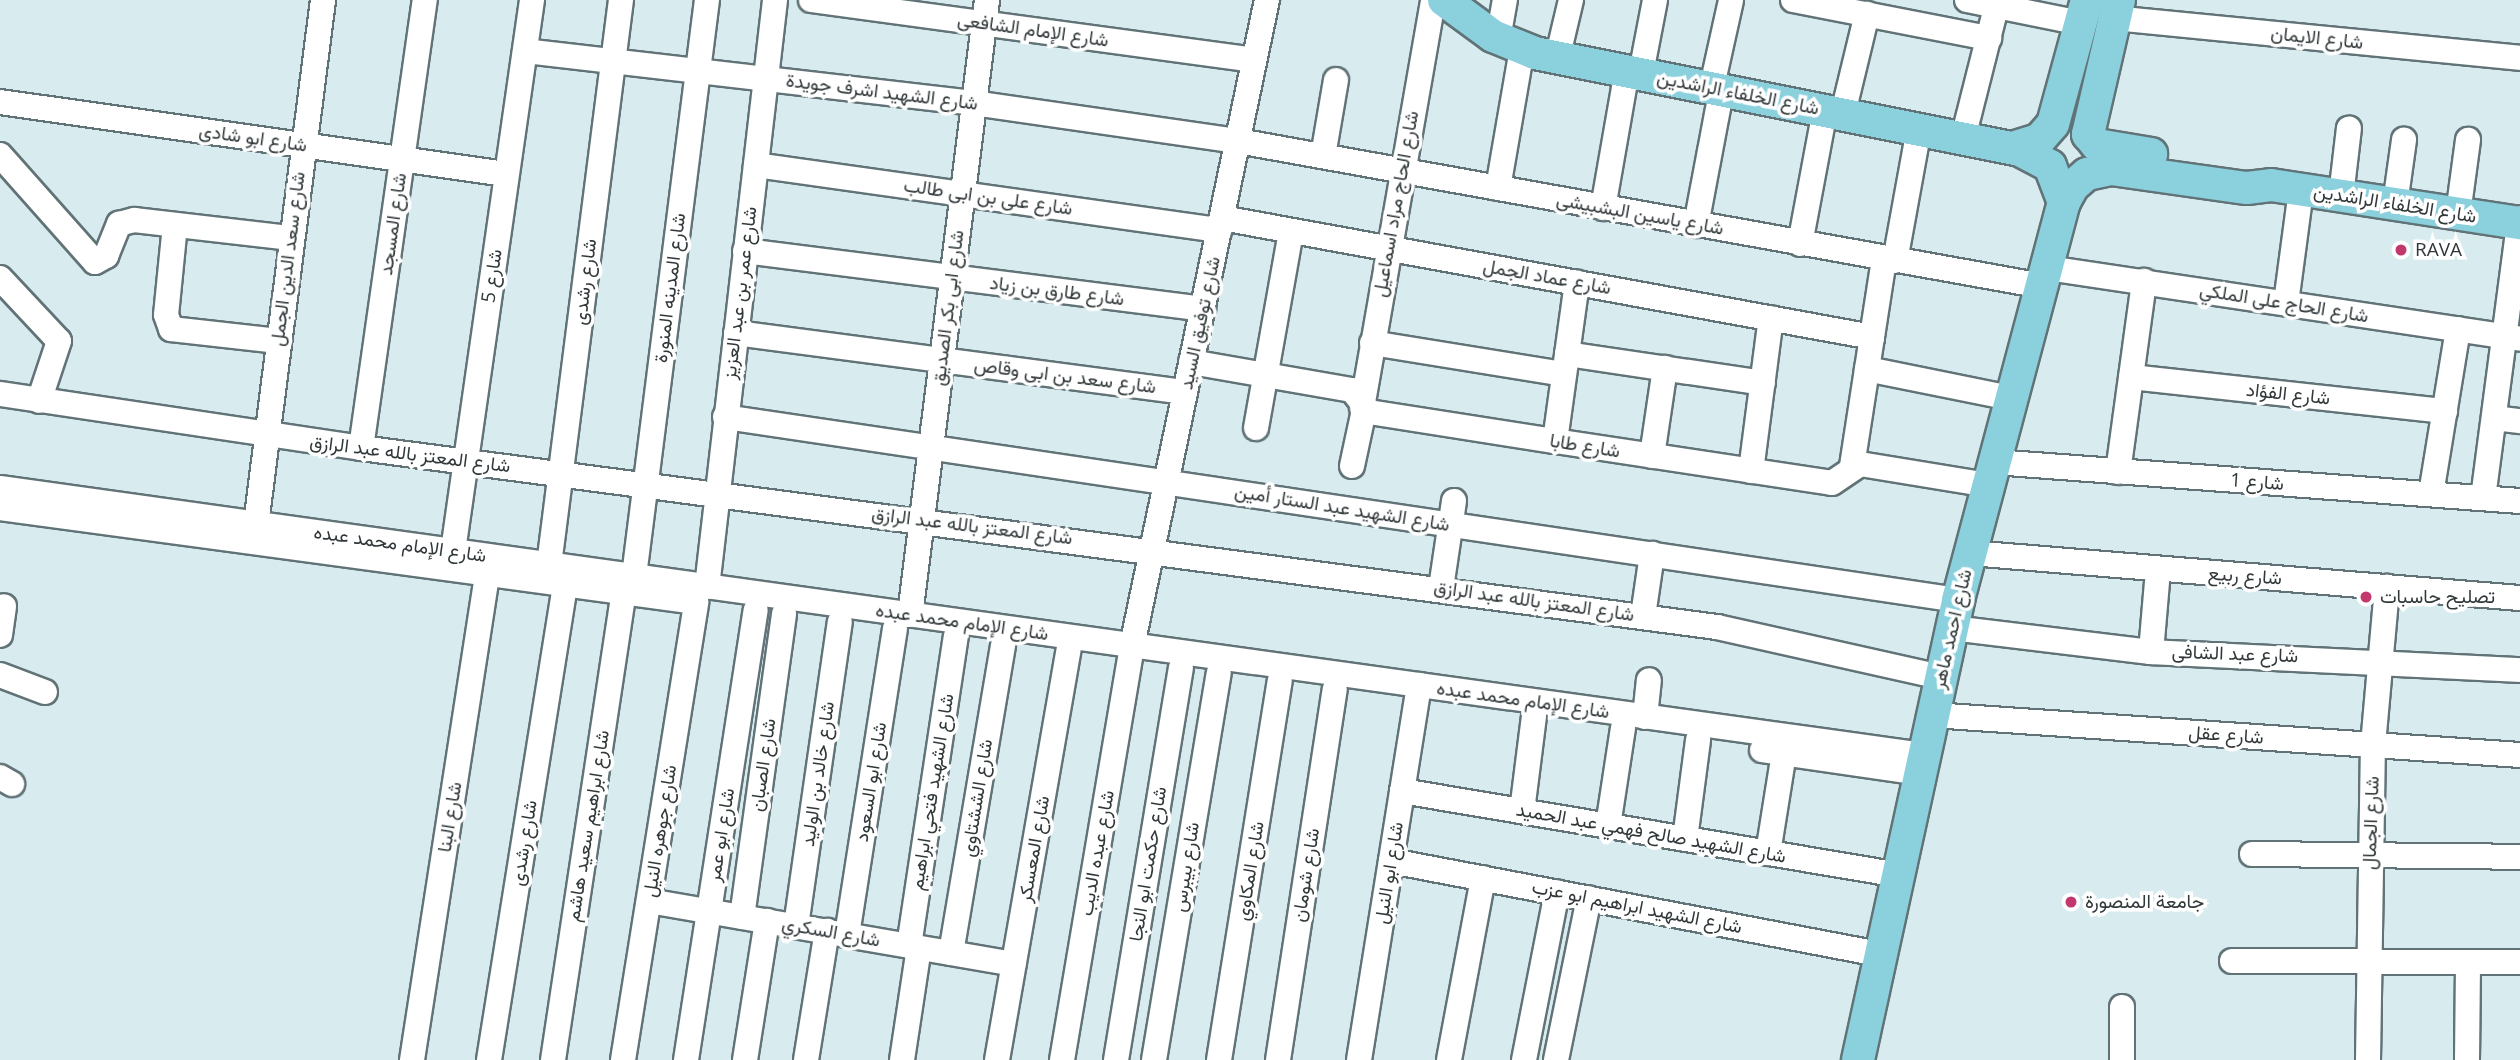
<!DOCTYPE html>
<meta charset="utf-8">
<style>
body{margin:0}
#map{position:relative;width:2520px;height:1060px;overflow:hidden;background:#d8ecf0;font-family:"Open Sans",Vazirmatn,sans-serif}
div>[style]{position:absolute}
.roads{filter:drop-shadow(2px 0 #617377) drop-shadow(-2px 0 #617377) drop-shadow(0 2px #617377) drop-shadow(0 -2px #617377)}
.minor>*{height:24px;margin:-12px;padding:0 12px;transform-origin:12px;border-radius:12px;background:#fff}
.major>*{height:32px;margin:-16px;padding:0 16px;transform-origin:16px;border-radius:16px;background:#8bd0dd}
.dots>*{width:19px;height:19px;translate:-50% -50%;box-sizing:border-box;border:4px solid #fff;border-radius:50%}
span{translate:-50% -50%;white-space:nowrap;text-align:center;line-height:1.15;-webkit-text-stroke:7px #fff;paint-order:stroke}
.street-label{font-size:19px;color:#31383a}
.poi-label{font-size:19px;color:#31383a}
.left{translate:0 -50%;text-align:left}
</style>
<div id="map">
<div class="roads">
<div class="minor">
<i style="left:811px;top:0;width:447px;rotate:7.7deg"></i>
<i style="left:1793px;top:0;width:200px;rotate:11deg"></i>
<i style="left:1967px;top:0;width:116px;rotate:11.4deg"></i>
<i style="left:2114px;top:18px;width:408px;rotate:5.6deg"></i>
<i style="left:1498px;top:39px;width:40px;rotate:-80deg"></i>
<i style="left:525px;top:51px;width:452px;rotate:6.6deg"></i>
<i style="left:974px;top:103px;width:267px;rotate:8.2deg"></i>
<i style="left:1238px;top:141px;width:817px;rotate:10.22deg"></i>
<i style="left:1557px;top:59px;width:61px;rotate:-76.7deg"></i>
<i style="left:1641px;top:73px;width:74px;rotate:-79.1deg"></i>
<i style="left:1712px;top:86px;width:88px;rotate:-77.5deg"></i>
<i style="left:0;top:102px;width:511px;rotate:8.1deg"></i>
<i style="left:1843px;top:113px;width:102px;rotate:-76.4deg"></i>
<i style="left:1963px;top:138px;width:142px;rotate:-75.8deg"></i>
<i style="left:0;top:155px;width:143px;rotate:48.4deg"></i>
<i style="left:95px;top:262px;width:13px;rotate:-29deg"></i>
<i style="left:106px;top:256px;width:35px;rotate:-68deg"></i>
<i style="left:119px;top:224px;width:16px;rotate:-15deg"></i>
<i style="left:134px;top:220px;width:156px;rotate:6.6deg"></i>
<i style="left:1323px;top:156px;width:77px;rotate:-80.3deg"></i>
<i style="left:756px;top:165px;width:468px;rotate:8deg"></i>
<i style="left:1498px;top:188px;width:141px;rotate:-80.2deg"></i>
<i style="left:2341px;top:196px;width:68px;rotate:-83.3deg"></i>
<i style="left:2395px;top:204px;width:65px;rotate:-82deg"></i>
<i style="left:1603px;top:208px;width:139px;rotate:-80.1deg"></i>
<i style="left:2458px;top:214px;width:75px;rotate:-82.3deg"></i>
<i style="left:1222px;top:218px;width:661px;rotate:10.37deg"></i>
<i style="left:175px;top:225px;width:90px;rotate:95.7deg"></i>
<i style="left:166px;top:315px;width:15px;rotate:70deg"></i>
<i style="left:171px;top:329px;width:108px;rotate:6.4deg"></i>
<i style="left:1696px;top:225px;width:139px;rotate:-79.3deg"></i>
<i style="left:1800px;top:244px;width:136px;rotate:-79.4deg"></i>
<i style="left:745px;top:251px;width:462px;rotate:7.2deg"></i>
<i style="left:1895px;top:261px;width:134px;rotate:-79.7deg"></i>
<i style="left:2047px;top:268px;width:478px;rotate:8.5deg"></i>
<i style="left:0;top:278px;width:86px;rotate:46.9deg"></i>
<i style="left:59px;top:341px;width:63px;rotate:108.4deg"></i>
<i style="left:2286px;top:303px;width:114px;rotate:-82.4deg"></i>
<i style="left:736px;top:333px;width:453px;rotate:7.5deg"></i>
<i style="left:1372px;top:343px;width:194px;rotate:9.2deg"></i>
<i style="left:1567px;top:354px;width:198px;rotate:8.4deg"></i>
<i style="left:1191px;top:362px;width:163px;rotate:9.9deg"></i>
<i style="left:1352px;top:390px;width:28px;rotate:52deg"></i>
<i style="left:1369px;top:412px;width:188px;rotate:8.9deg"></i>
<i style="left:1555px;top:441px;width:280px;rotate:8.6deg"></i>
<i style="left:1832px;top:483px;width:34px;rotate:-34deg"></i>
<i style="left:1860px;top:464px;width:130px;rotate:9.3deg"></i>
<i style="left:1867px;top:369px;width:147px;rotate:11.4deg"></i>
<i style="left:2131px;top:377px;width:316px;rotate:6.2deg"></i>
<i style="left:0;top:394px;width:365px;rotate:8.5deg"></i>
<i style="left:361px;top:448px;width:1368px;rotate:7.52deg"></i>
<i style="left:1717px;top:627px;width:229px;rotate:12.6deg"></i>
<i style="left:1362px;top:408px;width:414px;rotate:-80.1deg"></i>
<i style="left:725px;top:417px;width:1247px;rotate:8.44deg"></i>
<i style="left:2494px;top:418px;width:26px;rotate:7deg"></i>
<i style="left:1256px;top:428px;width:200px;rotate:-79.9deg"></i>
<i style="left:1555px;top:441px;width:160px;rotate:-82.1deg"></i>
<i style="left:361px;top:448px;width:453px;rotate:-81.9deg"></i>
<i style="left:1652px;top:456px;width:89px;rotate:-81.6deg"></i>
<i style="left:1994px;top:462px;width:527px;rotate:4.24deg"></i>
<i style="left:1352px;top:466px;width:57px;rotate:-77.9deg"></i>
<i style="left:1852px;top:466px;width:209px;rotate:-81.2deg"></i>
<i style="left:1751px;top:471px;width:154px;rotate:-82.6deg"></i>
<i style="left:2118px;top:472px;width:193px;rotate:-82.2deg"></i>
<i style="left:0;top:488px;width:1941px;rotate:7.9deg"></i>
<i style="left:2431px;top:494px;width:167px;rotate:-80.7deg"></i>
<i style="left:2483px;top:498px;width:282px;rotate:-82.5deg"></i>
<i style="left:0;top:508px;width:695px;rotate:7.69deg"></i>
<i style="left:256px;top:524px;width:528px;rotate:-82.71deg"></i>
<i style="left:453px;top:551px;width:557px;rotate:-81.84deg"></i>
<i style="left:1970px;top:553px;width:552px;rotate:4.68deg"></i>
<i style="left:549px;top:565px;width:570px;rotate:-82.74deg"></i>
<i style="left:634px;top:576px;width:581px;rotate:-82.78deg"></i>
<i style="left:707px;top:587px;width:591px;rotate:-83.39deg"></i>
<i style="left:1441px;top:588px;width:88px;rotate:-81.5deg"></i>
<i style="left:910px;top:615px;width:620px;rotate:-82.86deg"></i>
<i style="left:1643px;top:616px;width:63px;rotate:-81.7deg"></i>
<i style="left:1952px;top:628px;width:200px;rotate:6.9deg"></i>
<i style="left:2151px;top:652px;width:369px;rotate:2.8deg"></i>
<i style="left:0;top:635px;width:29px;rotate:-82deg"></i>
<i style="left:2151px;top:652px;width:82px;rotate:-85.1deg"></i>
<i style="left:0;top:675px;width:48px;rotate:20.7deg"></i>
<i style="left:1932px;top:715px;width:589px;rotate:3.89deg"></i>
<i style="left:1645px;top:717px;width:37px;rotate:-84deg"></i>
<i style="left:1762px;top:750px;width:159px;rotate:8.3deg"></i>
<i style="left:0;top:777px;width:14px;rotate:30deg"></i>
<i style="left:1402px;top:791px;width:504px;rotate:9.59deg"></i>
<i style="left:1522px;top:811px;width:96px;rotate:-82.8deg"></i>
<i style="left:1608px;top:826px;width:99px;rotate:-81.3deg"></i>
<i style="left:1685px;top:839px;width:100px;rotate:-82.5deg"></i>
<i style="left:1768px;top:853px;width:101px;rotate:-80.9deg"></i>
<i style="left:2252px;top:854px;width:268px;rotate:0.6deg"></i>
<i style="left:1391px;top:861px;width:502px;rotate:10.79deg"></i>
<i style="left:649px;top:901px;width:370px;rotate:9.8deg"></i>
<i style="left:742px;top:917px;width:306px;rotate:-82.1deg"></i>
<i style="left:796px;top:926px;width:307px;rotate:-81.8deg"></i>
<i style="left:847px;top:935px;width:310px;rotate:-81.1deg"></i>
<i style="left:909px;top:946px;width:313px;rotate:-81.4deg"></i>
<i style="left:951px;top:953px;width:313px;rotate:-80.4deg"></i>
<i style="left:2232px;top:961px;width:288px;rotate:0.2deg"></i>
<i style="left:412px;top:1060px;width:492px;rotate:-81.2deg"></i>
<i style="left:489px;top:1060px;width:482px;rotate:-80.9deg"></i>
<i style="left:553px;top:1060px;width:472px;rotate:-81.4deg"></i>
<i style="left:623px;top:1060px;width:464px;rotate:-80.9deg"></i>
<i style="left:686px;top:1060px;width:455px;rotate:-81.2deg"></i>
<i style="left:745px;top:1060px;width:141px;rotate:-81deg"></i>
<i style="left:806px;top:1060px;width:131px;rotate:-80.8deg"></i>
<i style="left:902px;top:1060px;width:113px;rotate:-81.4deg"></i>
<i style="left:997px;top:1060px;width:429px;rotate:-80.1deg"></i>
<i style="left:1062px;top:1060px;width:420px;rotate:-80.4deg"></i>
<i style="left:1132px;top:646px;width:660px;rotate:-78.2deg"></i>
<i style="left:1116px;top:1060px;width:397px;rotate:-80.6deg"></i>
<i style="left:1154px;top:1060px;width:392px;rotate:-80.5deg"></i>
<i style="left:1219px;top:1060px;width:384px;rotate:-80.9deg"></i>
<i style="left:1278px;top:1060px;width:375px;rotate:-81.3deg"></i>
<i style="left:1359px;top:1060px;width:380px;rotate:-80.9deg"></i>
<i style="left:1449px;top:1060px;width:185px;rotate:-79.4deg"></i>
<i style="left:1524px;top:1060px;width:171px;rotate:-78.9deg"></i>
<i style="left:1556px;top:1060px;width:165px;rotate:-78.5deg"></i>
<i style="left:2122px;top:1060px;width:53px;rotate:-90deg"></i>
<i style="left:2368px;top:1060px;width:315px;rotate:-89.1deg"></i>
<i style="left:2373px;top:745px;width:159px;rotate:-84.9deg"></i>
<i style="left:2467px;top:1060px;width:98px;rotate:-89.4deg"></i>
</div>
<div class="major">
<i style="left:1444px;top:0;width:61px;rotate:36.3deg"></i>
<i style="left:1493px;top:36px;width:45px;rotate:22deg"></i>
<i style="left:1535px;top:53px;width:495px;rotate:11.3deg"></i>
<i style="left:2020px;top:150px;width:34px;rotate:28deg"></i>
<i style="left:2050px;top:166px;width:39px;rotate:69deg"></i>
<i style="left:2119px;top:0;width:138px;rotate:103deg"></i>
<i style="left:2088px;top:134px;width:14px;rotate:51deg"></i>
<i style="left:2097px;top:145px;width:55px;rotate:9.5deg"></i>
<i style="left:2012px;top:148px;width:28px;rotate:-17deg"></i>
<i style="left:2039px;top:140px;width:21px;rotate:-49deg"></i>
<i style="left:2053px;top:124px;width:129px;rotate:-74.7deg"></i>
<i style="left:1858px;top:1060px;width:471px;rotate:-77.7deg"></i>
<i style="left:1958px;top:600px;width:412px;rotate:-75.1deg"></i>
<i style="left:2064px;top:202px;width:18px;rotate:-61deg"></i>
<i style="left:2073px;top:186px;width:18px;rotate:-41deg"></i>
<i style="left:2087px;top:174px;width:25px;rotate:-12deg"></i>
<i style="left:2111px;top:169px;width:137px;rotate:8deg"></i>
<i style="left:2247px;top:188px;width:24px;rotate:-7deg"></i>
<i style="left:2271px;top:185px;width:252px;rotate:8.7deg"></i>
</div>
</div>
<div class="dots">
<i style="left:2401px;top:250px;background:#c2376c"></i>
<i style="left:2366px;top:597px;background:#c2376c"></i>
<i style="left:2071px;top:902px;background:#c2376c"></i>
</div>
<div class="street-label">
<span style="left:1033px;top:30px;rotate:8deg">شارع الإمام الشافعى</span>
<span style="left:2317px;top:38px;rotate:6deg">شارع الايمان</span>
<span style="left:882px;top:92px;rotate:7deg">شارع الشهيد اشرف جويدة</span>
<span style="left:1738px;top:93px;rotate:11deg">شارع الخلفاء الراشدين</span>
<span style="left:253px;top:138px;rotate:8deg">شارع ابو شادى</span>
<span style="left:988px;top:197px;rotate:8deg">شارع على بن ابى طالب</span>
<span style="left:1396px;top:204px;rotate:-80deg">شارع الحاج مراد اسماعيل</span>
<span style="left:2395px;top:204px;rotate:9deg">شارع الخلفاء الراشدين</span>
<span style="left:1640px;top:214px;rotate:10deg">شارع ياسين البشبيشى</span>
<span style="left:393px;top:224px;rotate:-82deg">شارع المسجد</span>
<span style="left:288px;top:259px;rotate:-83deg">شارع سعد الدين الجمل</span>
<span style="left:492px;top:276px;rotate:-82deg">شارع 5</span>
<span style="left:1547px;top:277px;rotate:10deg">شارع عماد الجمل</span>
<span style="left:585px;top:282px;rotate:-83deg">شارع رشدى</span>
<span style="left:670px;top:288px;rotate:-83deg">شارع المدينه المنورة</span>
<span style="left:1057px;top:291px;rotate:7deg">شارع طارق بن زياد</span>
<span style="left:740px;top:293px;rotate:-83deg">شارع عمر بن عبد العزيز</span>
<span style="left:2284px;top:303px;rotate:9deg">شارع الحاج على الملكي</span>
<span style="left:948px;top:308px;rotate:-83deg">شارع ابى بكر الصديق</span>
<span style="left:1200px;top:323px;rotate:-78deg">شارع توفيق السيد</span>
<span style="left:1065px;top:376px;rotate:7deg">شارع سعد بن ابى وقاص</span>
<span style="left:2288px;top:394px;rotate:6deg">شارع الفؤاد</span>
<span style="left:1585px;top:446px;rotate:9deg">شارع طابا</span>
<span style="left:410px;top:454px;rotate:7deg">شارع المعتز بالله عبد الرازق</span>
<span style="left:2257px;top:482px;rotate:4deg">شارع 1</span>
<span style="left:1342px;top:508px;rotate:9deg">شارع الشهيد عبد الستار أمين</span>
<span style="left:972px;top:526px;rotate:7deg">شارع المعتز بالله عبد الرازق</span>
<span style="left:400px;top:544px;rotate:8deg">شارع الإمام محمد عبده</span>
<span style="left:2245px;top:576px;rotate:4deg">شارع ربيع</span>
<span style="left:1534px;top:601px;rotate:8deg">شارع المعتز بالله عبد الرازق</span>
<span style="left:962px;top:622px;rotate:8deg">شارع الإمام محمد عبده</span>
<span style="left:1952px;top:629px;rotate:-77deg">شارع احمد ماهر</span>
<span style="left:2235px;top:654px;rotate:2deg">شارع عبد الشافى</span>
<span style="left:1523px;top:700px;rotate:8deg">شارع الإمام محمد عبده</span>
<span style="left:2226px;top:735px;rotate:4deg">شارع عقل</span>
<span style="left:763px;top:765px;rotate:-82deg">شارع الصبان</span>
<span style="left:818px;top:774px;rotate:-82deg">شارع خالد بن الوليد</span>
<span style="left:871px;top:782px;rotate:-81deg">شارع ابو السعود</span>
<span style="left:932px;top:792px;rotate:-81deg">شارع الشهيد فتحي ابراهيم</span>
<span style="left:977px;top:798px;rotate:-81deg">شارع الششتاوي</span>
<span style="left:450px;top:817px;rotate:-81deg">شارع البنا</span>
<span style="left:2371px;top:823px;rotate:-88deg">شارع الجمال</span>
<span style="left:588px;top:826px;rotate:-81deg">شارع ابراهيم سعيد هاشم</span>
<span style="left:660px;top:831px;rotate:-81deg">شارع جوهره النيل</span>
<span style="left:1651px;top:833px;rotate:10deg">شارع الشهيد صالح فهمي عبد الحميد</span>
<span style="left:721px;top:835px;rotate:-81deg">شارع ابو عمر</span>
<span style="left:524px;top:843px;rotate:-81deg">شارع رشدى</span>
<span style="left:1034px;top:849px;rotate:-80deg">شارع المعسكر</span>
<span style="left:1097px;top:853px;rotate:-80deg">شارع عبده الديب</span>
<span style="left:1148px;top:864px;rotate:-81deg">شارع حكمت ابو النجا</span>
<span style="left:1186px;top:867px;rotate:-81deg">شارع بيبرس</span>
<span style="left:1250px;top:871px;rotate:-81deg">شارع المكاوي</span>
<span style="left:1389px;top:873px;rotate:-81deg">شارع ابو النيل</span>
<span style="left:1306px;top:875px;rotate:-81deg">شارع شومان</span>
<span style="left:1637px;top:907px;rotate:11deg">شارع الشهيد ابراهيم ابو عزب</span>
<span style="left:831px;top:932px;rotate:10deg">شارع السكري</span>
</div>
<div class="poi-label">
<span class="left" style="left:2415px;top:250px">RAVA</span>
<span class="left" style="left:2380px;top:597px">تصليح حاسبات</span>
<span class="left" style="left:2085px;top:902px">جامعة المنصورة</span>
</div>
</div>
